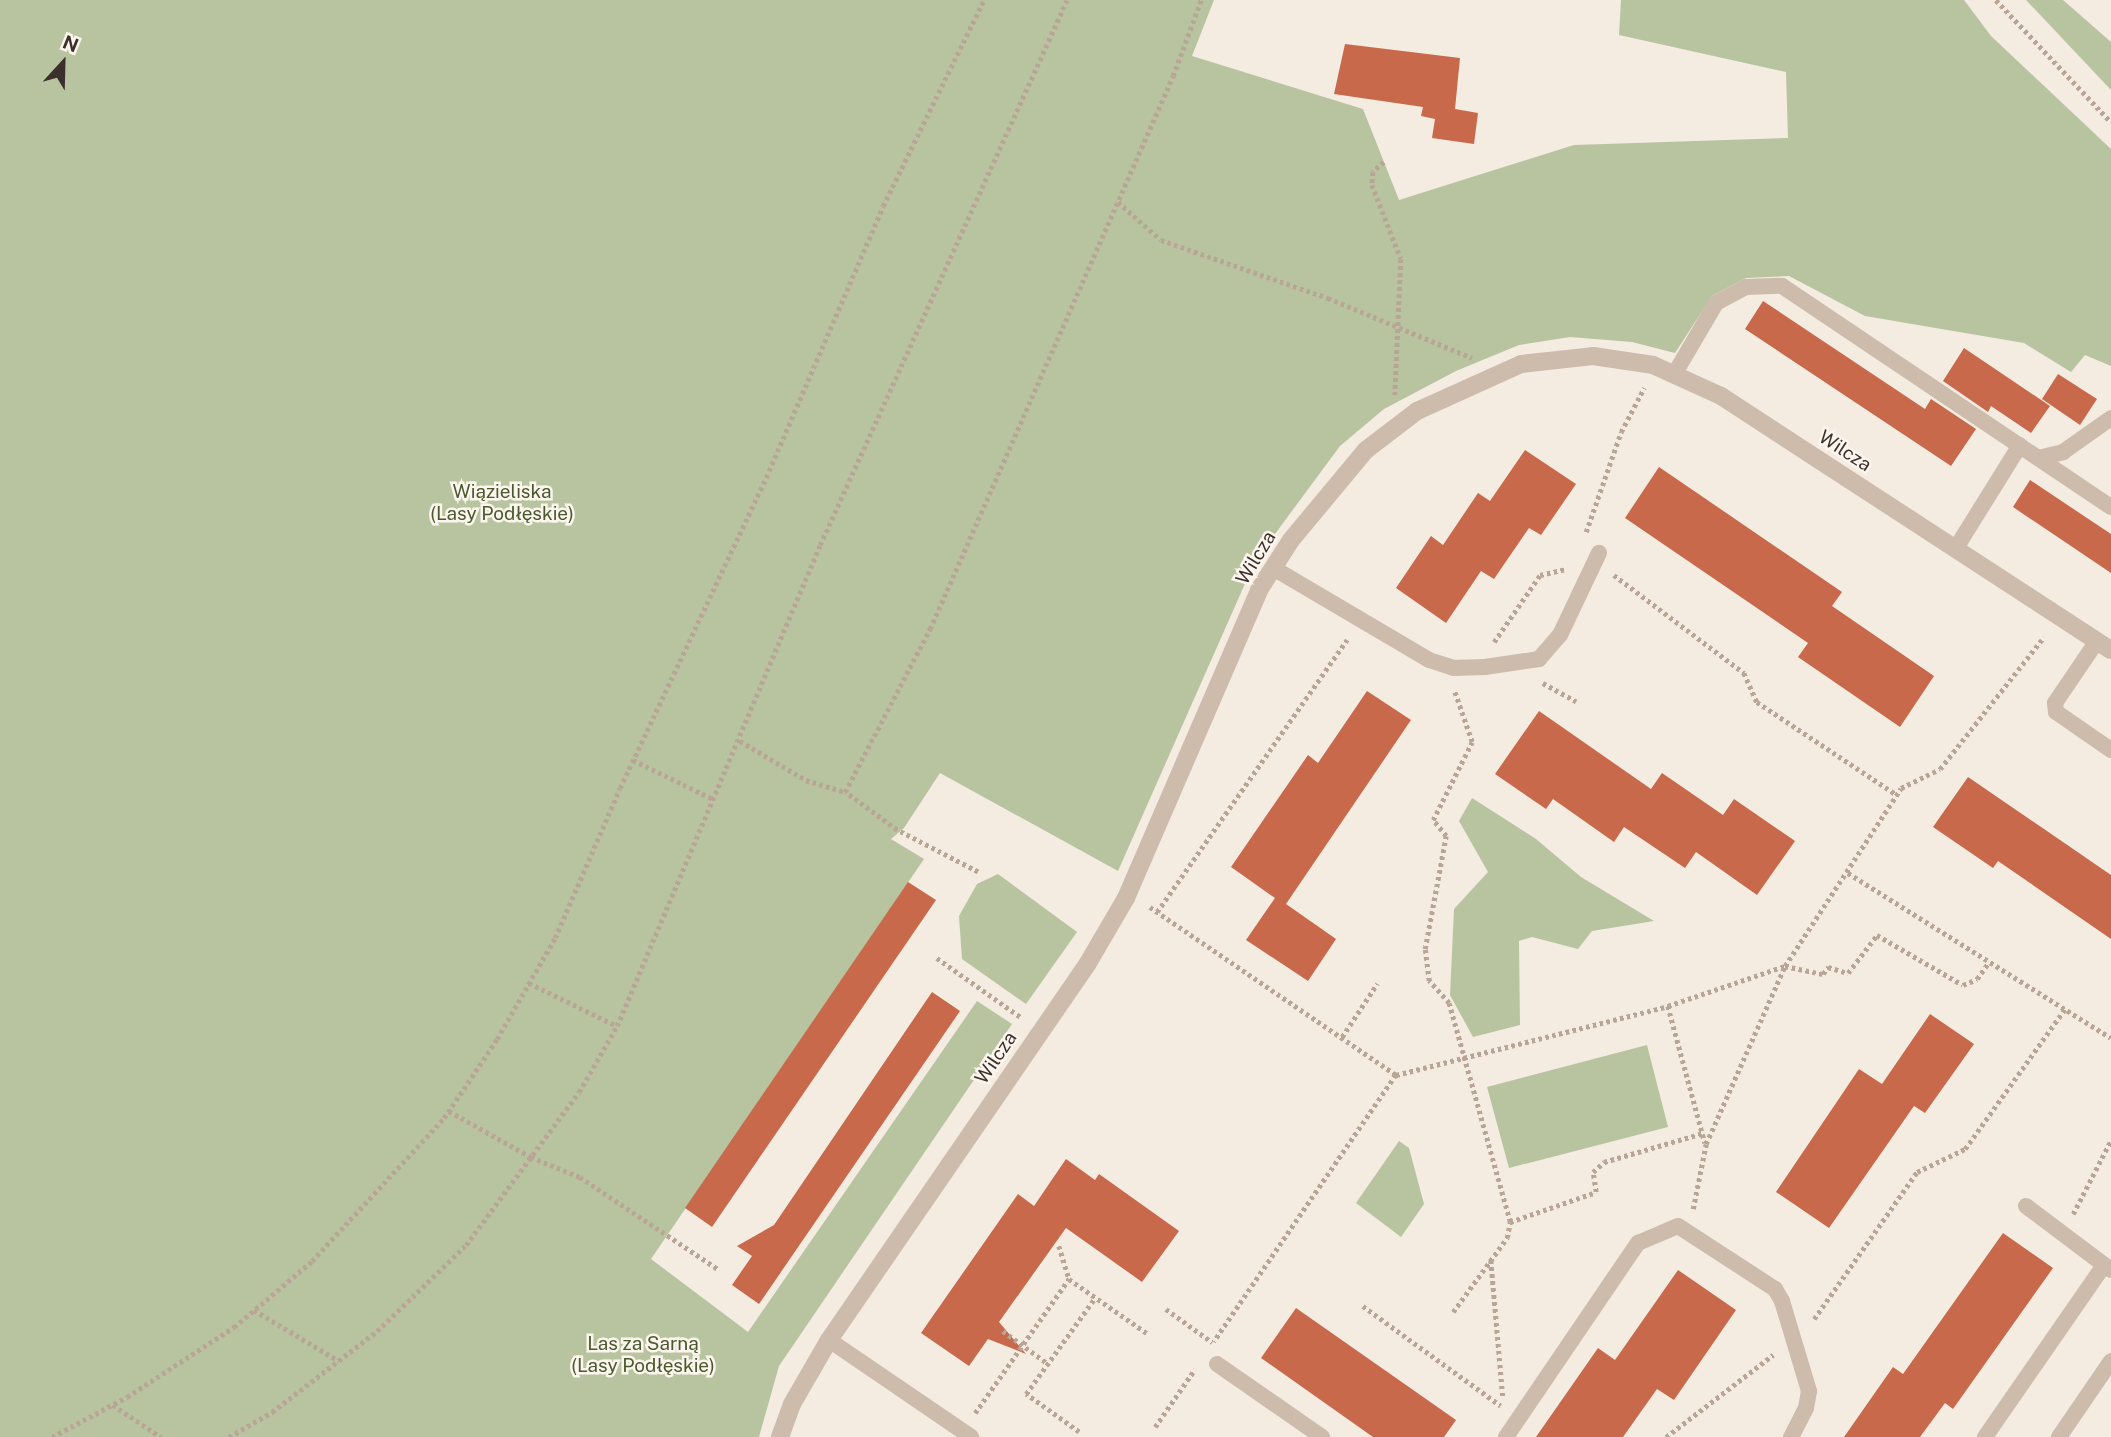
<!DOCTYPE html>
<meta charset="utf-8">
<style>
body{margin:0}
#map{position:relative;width:2111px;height:1437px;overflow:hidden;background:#f4ebe1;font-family:"Public Sans",sans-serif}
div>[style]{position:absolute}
.green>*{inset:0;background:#b8c4a0}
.building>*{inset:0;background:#c8694b}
.path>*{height:4.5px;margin-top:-2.25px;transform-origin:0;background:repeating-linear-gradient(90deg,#b9a596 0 3.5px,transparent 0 7px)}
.lane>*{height:16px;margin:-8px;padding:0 8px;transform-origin:8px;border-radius:8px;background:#cdbbac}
.street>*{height:18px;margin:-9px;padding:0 9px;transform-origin:9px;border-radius:9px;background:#cdbbac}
span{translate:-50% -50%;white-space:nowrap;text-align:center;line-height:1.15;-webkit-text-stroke:5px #fbf5ee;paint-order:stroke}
.street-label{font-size:19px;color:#3b302b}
.park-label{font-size:19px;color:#4a5a2e}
.north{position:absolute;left:28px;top:28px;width:70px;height:70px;-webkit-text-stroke:5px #fbf5ee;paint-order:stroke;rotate:22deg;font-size:19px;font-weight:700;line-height:28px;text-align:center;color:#3b302b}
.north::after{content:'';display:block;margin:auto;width:24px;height:32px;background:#3b302b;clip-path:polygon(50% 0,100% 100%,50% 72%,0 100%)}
</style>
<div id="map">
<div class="green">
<i style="clip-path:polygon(0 0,1214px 0,1192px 56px,1363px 109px,1399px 200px,1574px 145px,1788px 138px,1786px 72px,1619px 35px,1621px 0,1964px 0,1991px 36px,2111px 149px,2111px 366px,2085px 355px,2071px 372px,2024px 343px,1865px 316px,1789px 276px,1746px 278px,1712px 296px,1675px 353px,1632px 342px,1570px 337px,1519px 345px,1456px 371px,1384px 409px,1340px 446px,1255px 561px,1118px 871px,940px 773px,904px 828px,891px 839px,924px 859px,651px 1259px,748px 1332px,977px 1001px,1012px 1024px,779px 1366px,759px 1437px,0 1437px)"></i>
<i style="clip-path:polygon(2026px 0,2063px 0,2111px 42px,2111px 90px)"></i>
<i style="clip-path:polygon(1472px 798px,1536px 839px,1581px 877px,1654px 921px,1592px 931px,1578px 949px,1532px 937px,1519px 941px,1520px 1025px,1473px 1037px,1450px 995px,1454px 909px,1488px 872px,1459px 821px)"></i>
<i style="clip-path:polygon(998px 874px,1077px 932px,1026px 1004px,962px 959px,959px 916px,977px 884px)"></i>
<i style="clip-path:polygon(1647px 1045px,1668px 1127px,1509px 1168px,1487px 1087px)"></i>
<i style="clip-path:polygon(1399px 1141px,1409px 1148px,1424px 1204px,1401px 1237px,1356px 1203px)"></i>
</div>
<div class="building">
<i style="clip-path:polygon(1345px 44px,1460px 58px,1455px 109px,1478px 113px,1474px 144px,1432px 138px,1435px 119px,1421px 116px,1423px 107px,1334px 94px)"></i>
<i style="clip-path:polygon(1763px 301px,1925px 409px,1931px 399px,1976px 429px,1951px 466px,1745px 329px)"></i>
<i style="clip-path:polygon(1964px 348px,2050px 406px,2031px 433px,1991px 406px,1988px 412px,1943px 381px)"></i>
<i style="clip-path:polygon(2058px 374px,2097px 399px,2080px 425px,2042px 399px)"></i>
<i style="clip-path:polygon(1525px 450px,1576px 484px,1541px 535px,1529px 528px,1494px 579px,1481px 571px,1446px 623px,1396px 588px,1431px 536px,1443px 545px,1478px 493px,1490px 501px)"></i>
<i style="clip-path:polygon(1659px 467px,1842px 592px,1832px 606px,1934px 676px,1900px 727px,1798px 657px,1808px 643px,1625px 518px)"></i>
<i style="clip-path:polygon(2030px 480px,2111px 534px,2111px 573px,2013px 507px)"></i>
<i style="clip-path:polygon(1367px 691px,1411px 720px,1286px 904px,1336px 939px,1308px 981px,1246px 940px,1275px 898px,1231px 867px,1308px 755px,1318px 763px)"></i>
<i style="clip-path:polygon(1539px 711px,1651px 789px,1662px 773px,1723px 815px,1734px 799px,1795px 841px,1757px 895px,1696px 852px,1685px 868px,1624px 827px,1614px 842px,1553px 799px,1546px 809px,1495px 774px)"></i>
<i style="clip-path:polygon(1968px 777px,2111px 875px,2111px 939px,1998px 861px,1993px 868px,1933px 827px)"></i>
<i style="clip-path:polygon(908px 882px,936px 900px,712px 1227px,685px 1208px)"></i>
<i style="clip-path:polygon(932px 992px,960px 1011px,759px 1304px,732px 1285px,752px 1256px,737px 1246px,774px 1225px)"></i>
<i style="clip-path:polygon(1930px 1014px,1974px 1044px,1925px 1113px,1914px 1106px,1829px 1228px,1776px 1192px,1859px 1069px,1882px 1084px)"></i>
<i style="clip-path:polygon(1066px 1159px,1095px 1180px,1099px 1174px,1179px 1231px,1142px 1282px,1066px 1228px,999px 1322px,1026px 1354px,988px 1339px,969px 1366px,921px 1333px,1018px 1194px,1034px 1206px)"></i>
<i style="clip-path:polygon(2003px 1233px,2053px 1268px,1953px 1409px,1945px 1403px,1920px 1437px,1844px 1437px,1893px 1367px,1903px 1374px)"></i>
<i style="clip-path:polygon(1678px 1270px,1736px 1310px,1674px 1400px,1657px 1389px,1623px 1437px,1536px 1437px,1598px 1348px,1615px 1360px)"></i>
<i style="clip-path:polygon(1296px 1308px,1456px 1420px,1444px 1437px,1373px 1437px,1261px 1358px)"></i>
</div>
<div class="path">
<i style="left:1996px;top:0;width:168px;rotate:46.7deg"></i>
<i style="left:1384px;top:162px;width:15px;rotate:138deg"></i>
<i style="left:1373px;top:172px;width:13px;rotate:94deg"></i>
<i style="left:1372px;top:185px;width:79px;rotate:68.6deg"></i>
<i style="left:1401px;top:259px;width:136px;rotate:92.5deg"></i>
<i style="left:1118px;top:202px;width:57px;rotate:41.5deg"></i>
<i style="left:1161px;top:240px;width:177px;rotate:19.2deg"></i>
<i style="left:1328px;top:298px;width:156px;rotate:22.6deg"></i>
<i style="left:1586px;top:532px;width:106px;rotate:-70.7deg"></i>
<i style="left:1621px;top:432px;width:50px;rotate:-62.4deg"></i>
<i style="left:1614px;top:575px;width:163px;rotate:37deg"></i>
<i style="left:1744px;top:673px;width:32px;rotate:66deg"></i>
<i style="left:1757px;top:702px;width:168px;rotate:33.6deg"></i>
<i style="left:1494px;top:642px;width:81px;rotate:-55.5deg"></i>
<i style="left:1540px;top:575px;width:26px;rotate:-13deg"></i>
<i style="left:1543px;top:683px;width:38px;rotate:29deg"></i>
<i style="left:740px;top:741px;width:77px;rotate:30.6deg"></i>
<i style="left:806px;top:780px;width:41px;rotate:17.1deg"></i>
<i style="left:633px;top:760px;width:91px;rotate:26deg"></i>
<i style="left:978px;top:872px;width:91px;rotate:-152.6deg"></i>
<i style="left:897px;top:830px;width:64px;rotate:-143.8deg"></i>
<i style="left:845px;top:792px;width:184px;rotate:-62.5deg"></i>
<i style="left:930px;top:629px;width:604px;rotate:-66.28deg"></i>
<i style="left:1173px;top:76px;width:81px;rotate:-69.8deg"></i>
<i style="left:1848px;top:873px;width:310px;rotate:32.1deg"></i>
<i style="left:1150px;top:907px;width:298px;rotate:34.3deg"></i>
<i style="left:1396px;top:1075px;width:323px;rotate:124.3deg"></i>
<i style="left:1157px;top:912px;width:332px;rotate:-55.1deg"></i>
<i style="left:937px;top:958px;width:104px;rotate:35.2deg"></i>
<i style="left:529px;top:983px;width:98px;rotate:26deg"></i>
<i style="left:1668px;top:1006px;width:142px;rotate:74.9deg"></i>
<i style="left:1342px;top:1037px;width:64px;rotate:-56.6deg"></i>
<i style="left:1396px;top:1075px;width:281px;rotate:-14.2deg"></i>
<i style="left:1668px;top:1006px;width:124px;rotate:-18.9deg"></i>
<i style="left:1785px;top:966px;width:212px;rotate:-56.9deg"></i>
<i style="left:1901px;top:788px;width:43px;rotate:-26deg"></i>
<i style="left:1940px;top:769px;width:168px;rotate:-51.8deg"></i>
<i style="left:449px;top:1111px;width:94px;rotate:29.3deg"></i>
<i style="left:531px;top:1157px;width:53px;rotate:22.2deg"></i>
<i style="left:580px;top:1177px;width:166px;rotate:33.7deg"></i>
<i style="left:1693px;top:1209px;width:66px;rotate:-78.7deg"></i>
<i style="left:1706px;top:1144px;width:195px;rotate:-66.1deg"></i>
<i style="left:1785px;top:966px;width:39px;rotate:12deg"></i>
<i style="left:1823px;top:974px;width:9px;rotate:-54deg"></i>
<i style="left:1828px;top:967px;width:21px;rotate:17deg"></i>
<i style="left:1848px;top:973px;width:48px;rotate:-52.7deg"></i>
<i style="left:1877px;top:935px;width:99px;rotate:30.2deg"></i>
<i style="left:1963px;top:985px;width:15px;rotate:-23deg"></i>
<i style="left:1977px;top:979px;width:21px;rotate:-55deg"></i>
<i style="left:2073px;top:1214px;width:83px;rotate:-62.8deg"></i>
<i style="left:1510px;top:1222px;width:91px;rotate:-19.2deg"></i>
<i style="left:1596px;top:1192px;width:20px;rotate:-99deg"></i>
<i style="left:1593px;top:1172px;width:15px;rotate:-42deg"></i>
<i style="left:1604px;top:1162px;width:103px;rotate:-16.3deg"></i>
<i style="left:1059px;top:1246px;width:34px;rotate:73deg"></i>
<i style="left:1069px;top:1279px;width:96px;rotate:34.8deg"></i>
<i style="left:1491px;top:1260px;width:139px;rotate:85deg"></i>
<i style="left:1363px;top:1306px;width:170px;rotate:35.9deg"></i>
<i style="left:1166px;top:1309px;width:57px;rotate:35.7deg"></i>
<i style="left:254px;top:1310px;width:99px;rotate:31deg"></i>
<i style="left:1453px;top:1312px;width:92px;rotate:-53.9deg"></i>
<i style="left:1507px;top:1238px;width:16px;rotate:-79deg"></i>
<i style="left:1510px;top:1222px;width:227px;rotate:-105.6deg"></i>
<i style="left:1449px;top:1003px;width:30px;rotate:-132deg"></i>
<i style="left:1429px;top:981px;width:32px;rotate:-97deg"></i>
<i style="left:1425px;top:949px;width:115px;rotate:-79.5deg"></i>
<i style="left:1446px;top:836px;width:21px;rotate:-129deg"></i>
<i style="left:1433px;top:820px;width:87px;rotate:-63.4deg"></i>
<i style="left:1472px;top:742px;width:55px;rotate:-109.1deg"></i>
<i style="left:1814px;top:1319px;width:179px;rotate:-55deg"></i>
<i style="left:1917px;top:1172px;width:53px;rotate:-25.6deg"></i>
<i style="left:1965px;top:1149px;width:172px;rotate:-54.5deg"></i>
<i style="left:1003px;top:1331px;width:54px;rotate:36deg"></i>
<i style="left:113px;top:1405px;width:58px;rotate:33.7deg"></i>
<i style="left:975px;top:1413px;width:164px;rotate:-55deg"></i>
<i style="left:1155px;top:1427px;width:70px;rotate:-55.4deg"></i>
<i style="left:1079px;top:1432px;width:65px;rotate:-144.4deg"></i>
<i style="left:1026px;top:1394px;width:118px;rotate:-54.3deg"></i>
<i style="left:52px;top:1437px;width:85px;rotate:-28.1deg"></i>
<i style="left:127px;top:1397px;width:128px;rotate:-33.2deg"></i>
<i style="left:234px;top:1327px;width:102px;rotate:-40.2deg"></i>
<i style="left:312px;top:1261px;width:195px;rotate:-47.3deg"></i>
<i style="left:444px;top:1118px;width:95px;rotate:-56.1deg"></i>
<i style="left:497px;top:1039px;width:116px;rotate:-60.1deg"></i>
<i style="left:555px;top:938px;width:163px;rotate:-66.6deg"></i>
<i style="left:620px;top:788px;width:350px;rotate:-64.8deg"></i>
<i style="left:769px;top:471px;width:288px;rotate:-66.7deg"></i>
<i style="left:883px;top:206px;width:229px;rotate:-63.9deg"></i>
<i style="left:229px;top:1437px;width:50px;rotate:-30.2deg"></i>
<i style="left:272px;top:1412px;width:133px;rotate:-37.6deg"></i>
<i style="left:377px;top:1331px;width:124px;rotate:-44deg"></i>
<i style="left:466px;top:1245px;width:190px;rotate:-53.6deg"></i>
<i style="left:579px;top:1092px;width:76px;rotate:-60.1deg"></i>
<i style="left:617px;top:1026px;width:522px;rotate:-67.12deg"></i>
<i style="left:820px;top:545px;width:598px;rotate:-65.62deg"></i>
<i style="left:1666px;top:1437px;width:135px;rotate:-37.5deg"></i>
</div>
<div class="lane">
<i style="left:1675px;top:373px;width:81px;rotate:-59.6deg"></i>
<i style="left:1716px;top:303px;width:34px;rotate:-28deg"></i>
<i style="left:1746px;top:287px;width:36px;rotate:-2deg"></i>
<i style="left:1782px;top:286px;width:396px;rotate:33.9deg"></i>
<i style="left:2038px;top:458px;width:26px;rotate:-13deg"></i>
<i style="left:2063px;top:452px;width:59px;rotate:-35.3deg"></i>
<i style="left:1956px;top:548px;width:121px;rotate:-58.1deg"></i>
<i style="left:1273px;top:568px;width:181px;rotate:30.5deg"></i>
<i style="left:1429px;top:660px;width:25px;rotate:18deg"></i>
<i style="left:1453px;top:668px;width:32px;rotate:-2deg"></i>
<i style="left:1485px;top:667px;width:55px;rotate:-8.4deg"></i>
<i style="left:1539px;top:659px;width:32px;rotate:-49deg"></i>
<i style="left:1560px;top:635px;width:91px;rotate:-64.6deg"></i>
<i style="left:2097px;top:641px;width:75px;rotate:124.1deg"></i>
<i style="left:2055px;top:703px;width:9px;rotate:84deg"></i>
<i style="left:2056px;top:712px;width:67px;rotate:34.6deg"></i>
<i style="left:2026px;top:1206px;width:106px;rotate:37deg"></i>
<i style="left:829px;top:1340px;width:172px;rotate:34.3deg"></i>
<i style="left:1217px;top:1364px;width:128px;rotate:34.8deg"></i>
<i style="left:1506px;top:1437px;width:235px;rotate:-55.8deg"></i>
<i style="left:1638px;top:1243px;width:43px;rotate:-23deg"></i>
<i style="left:1678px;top:1226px;width:116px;rotate:33deg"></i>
<i style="left:1775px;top:1289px;width:14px;rotate:60deg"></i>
<i style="left:1782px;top:1301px;width:94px;rotate:73.3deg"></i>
<i style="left:1809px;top:1391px;width:17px;rotate:100deg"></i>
<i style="left:1806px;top:1408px;width:33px;rotate:117deg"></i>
<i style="left:1985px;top:1437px;width:209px;rotate:-55.3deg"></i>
<i style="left:2059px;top:1437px;width:92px;rotate:-55.6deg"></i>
</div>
<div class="street">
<i style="left:780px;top:1437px;width:35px;rotate:-70deg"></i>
<i style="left:792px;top:1404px;width:74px;rotate:-60deg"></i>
<i style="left:829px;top:1340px;width:457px;rotate:-55.5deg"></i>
<i style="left:1088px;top:963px;width:75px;rotate:-59.7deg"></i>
<i style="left:1126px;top:898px;width:335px;rotate:-66.6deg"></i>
<i style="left:1259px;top:590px;width:59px;rotate:-57.4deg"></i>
<i style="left:1291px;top:540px;width:117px;rotate:-50.2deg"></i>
<i style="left:1366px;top:450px;width:64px;rotate:-37.4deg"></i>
<i style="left:1417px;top:411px;width:114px;rotate:-24.3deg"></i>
<i style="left:1521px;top:364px;width:72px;rotate:-6.3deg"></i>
<i style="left:1593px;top:356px;width:61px;rotate:8.5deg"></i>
<i style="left:1653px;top:365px;width:75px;rotate:24.5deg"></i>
<i style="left:1721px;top:396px;width:465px;rotate:33.1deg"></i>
</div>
<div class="street-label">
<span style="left:1845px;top:451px;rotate:33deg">Wilcza</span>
<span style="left:1256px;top:558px;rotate:-59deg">Wilcza</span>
<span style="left:996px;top:1058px;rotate:-56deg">Wilcza</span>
</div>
<div class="park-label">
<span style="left:502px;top:503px">Wiązieliska<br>(Lasy Podłęskie)</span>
<span style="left:643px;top:1355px">Las za Sarną<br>(Lasy Podłęskie)</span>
</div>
<div class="north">N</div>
</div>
